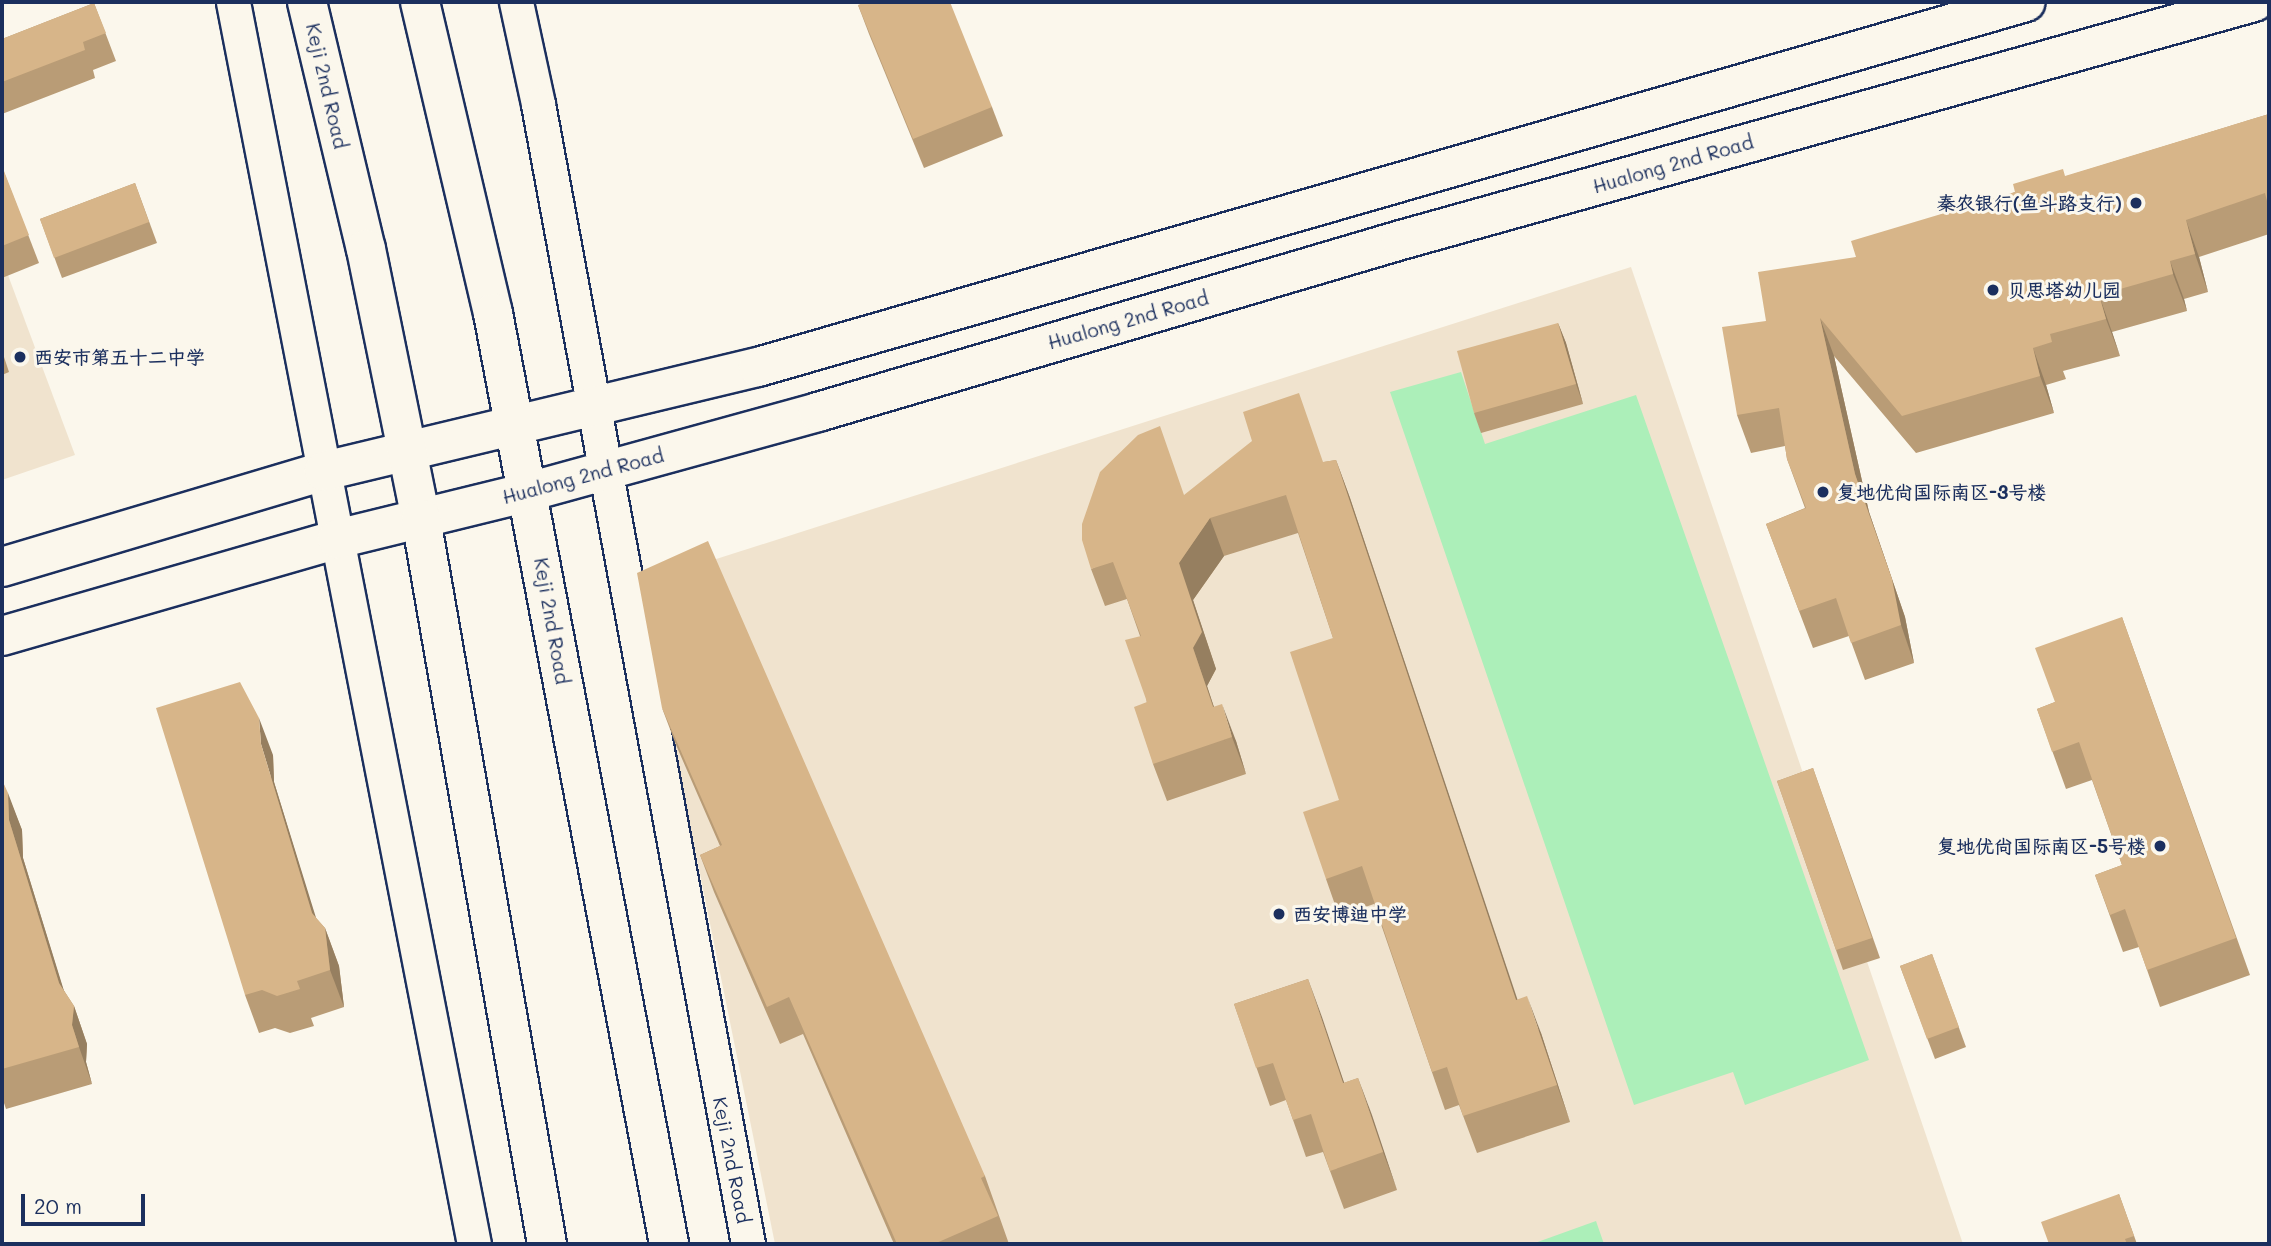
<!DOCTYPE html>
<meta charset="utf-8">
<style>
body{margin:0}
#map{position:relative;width:2271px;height:1246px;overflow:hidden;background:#fbf7ec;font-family:Mali,"LXGW WenKai TC",sans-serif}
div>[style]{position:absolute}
.built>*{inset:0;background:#f0e3ce}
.green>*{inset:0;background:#acefb9}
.roads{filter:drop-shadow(2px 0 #1b2f5e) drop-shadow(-2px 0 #1b2f5e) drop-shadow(0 2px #1b2f5e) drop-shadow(0 -2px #1b2f5e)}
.minor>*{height:33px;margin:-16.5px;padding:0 16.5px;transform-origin:16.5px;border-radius:16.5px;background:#fbf7ec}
.tertiary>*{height:38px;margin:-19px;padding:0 19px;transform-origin:19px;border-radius:19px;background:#fbf7ec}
.secondary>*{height:38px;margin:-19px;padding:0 19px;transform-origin:19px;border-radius:19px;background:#fbf7ec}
.wall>*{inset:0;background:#b99c76}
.shaded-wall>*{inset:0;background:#967f60}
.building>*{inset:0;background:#d7b589}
.dots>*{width:19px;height:19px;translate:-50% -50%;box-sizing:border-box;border:4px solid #fbf7ec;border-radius:50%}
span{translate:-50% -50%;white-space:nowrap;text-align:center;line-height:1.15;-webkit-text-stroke:6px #fbf7ec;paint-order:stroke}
.street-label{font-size:19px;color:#1b2f5e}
.poi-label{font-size:19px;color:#1b2f5e;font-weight:700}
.right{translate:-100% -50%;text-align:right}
.left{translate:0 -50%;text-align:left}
.frame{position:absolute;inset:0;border:4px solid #1b2f5e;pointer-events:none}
.scale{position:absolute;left:21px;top:1194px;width:124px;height:32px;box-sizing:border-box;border:4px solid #1b2f5e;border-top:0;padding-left:9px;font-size:21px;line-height:24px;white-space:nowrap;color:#1b2f5e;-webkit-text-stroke:5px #fbf7ec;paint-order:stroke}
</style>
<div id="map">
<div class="built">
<i style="clip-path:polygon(2px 259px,75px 455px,2px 480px)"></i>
<i style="clip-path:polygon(1631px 267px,1963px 1244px,775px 1244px,641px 583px)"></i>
</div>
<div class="green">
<i style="clip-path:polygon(1461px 372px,1485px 444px,1636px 395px,1869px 1060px,1745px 1105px,1733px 1072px,1634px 1105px,1390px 392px)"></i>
<i style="clip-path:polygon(1596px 1221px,1604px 1244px,1532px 1244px)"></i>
</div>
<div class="roads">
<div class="minor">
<i style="left:233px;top:2px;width:1265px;rotate:79.02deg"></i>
<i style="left:516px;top:2px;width:104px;rotate:77.8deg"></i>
<i style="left:538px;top:104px;width:1159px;rotate:79.56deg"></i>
</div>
<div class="tertiary">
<i style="left:2px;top:567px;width:336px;rotate:-16.6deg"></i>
<i style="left:324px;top:471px;width:446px;rotate:-13.5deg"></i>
<i style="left:758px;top:367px;width:1319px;rotate:-16.06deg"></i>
<i style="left:2px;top:636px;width:349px;rotate:-16.1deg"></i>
<i style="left:337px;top:539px;width:197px;rotate:-13.8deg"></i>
<i style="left:528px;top:492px;width:301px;rotate:-15.4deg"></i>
<i style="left:818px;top:412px;width:608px;rotate:-16.44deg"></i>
<i style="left:1401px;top:240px;width:886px;rotate:-15.59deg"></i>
</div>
<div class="secondary">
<i style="left:307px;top:2px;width:254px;rotate:76.6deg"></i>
<i style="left:366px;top:249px;width:276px;rotate:78.5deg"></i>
<i style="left:421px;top:519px;width:736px;rotate:80.14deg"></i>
<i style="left:420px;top:2px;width:319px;rotate:76.8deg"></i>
<i style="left:493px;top:313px;width:947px;rotate:79.29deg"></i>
</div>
</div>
<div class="wall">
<i style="clip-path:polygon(94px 3px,116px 61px,93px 70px,95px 78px,2px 114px,2px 39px)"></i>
<i style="clip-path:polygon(858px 5px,992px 107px,1003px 136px,924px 168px,869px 34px)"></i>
<i style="clip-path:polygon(2269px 114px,2269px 234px,2199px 257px,2208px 292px,2184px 299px,2187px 311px,2112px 332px,2120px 356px,2063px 371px,2066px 379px,2046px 385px,2054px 413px,1916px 453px,1834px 356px,1869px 512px,1905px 617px,1914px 663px,1865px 680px,1849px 636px,1813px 648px,1766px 524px,1805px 508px,1787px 459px,1785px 446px,1751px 453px,1737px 415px,1766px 321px,1856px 257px,2015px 192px)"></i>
<i style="clip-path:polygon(2px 167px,39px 263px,2px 278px)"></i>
<i style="clip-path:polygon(135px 183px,157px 243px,62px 278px,40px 219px)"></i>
<i style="clip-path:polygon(1558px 323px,1566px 343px,1583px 404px,1481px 433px,1474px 413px)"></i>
<i style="clip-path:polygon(2px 351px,9px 372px,2px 375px)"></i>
<i style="clip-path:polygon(1336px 460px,1350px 498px,1517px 1000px,1541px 1033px,1570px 1122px,1477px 1153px,1459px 1105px,1445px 1110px,1374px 904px,1339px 916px,1326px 879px,1339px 800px,1333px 638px,1298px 533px,1224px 556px,1193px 600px,1216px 669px,1207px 686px,1214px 707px,1236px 741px,1246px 774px,1167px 801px,1153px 764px,1140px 636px,1127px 599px,1105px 606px,1091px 569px,1324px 462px)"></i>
<i style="clip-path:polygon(2122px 617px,2250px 975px,2160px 1007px,2139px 947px,2123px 952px,2095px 875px,2122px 865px,2092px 780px,2066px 789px,2037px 709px,2055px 702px)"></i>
<i style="clip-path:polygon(662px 708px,985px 1176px,1009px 1244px,894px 1244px,803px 1034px,780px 1044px,714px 892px,700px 855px,720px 846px,676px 745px)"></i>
<i style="clip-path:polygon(273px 755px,274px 782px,315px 917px,325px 928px,339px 966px,344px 1007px,311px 1018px,314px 1026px,290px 1033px,275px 1028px,259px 1033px,245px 995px)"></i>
<i style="clip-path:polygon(1813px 768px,1880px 958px,1843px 970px,1777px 781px)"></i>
<i style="clip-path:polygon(2px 780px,22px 830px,23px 858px,63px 989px,74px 1006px,87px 1044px,86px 1062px,92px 1084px,6px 1109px,2px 1097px)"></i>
<i style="clip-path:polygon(1932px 954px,1966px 1047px,1935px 1059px,1900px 966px)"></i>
<i style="clip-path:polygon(1308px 979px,1344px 1083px,1358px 1078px,1397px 1190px,1344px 1209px,1323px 1152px,1306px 1157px,1286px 1100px,1270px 1106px,1234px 1004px)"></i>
<i style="clip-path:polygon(2119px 1194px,2137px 1244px,2049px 1244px)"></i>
</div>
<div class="shaded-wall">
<i style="clip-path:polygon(2186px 220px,2199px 257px,2208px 292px,2195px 254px)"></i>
<i style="clip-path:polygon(2170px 261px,2184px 299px,2187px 311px,2173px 274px)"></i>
<i style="clip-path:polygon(2099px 295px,2112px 332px,2120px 356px,2106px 319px)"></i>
<i style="clip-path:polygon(1820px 318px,1834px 356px,1869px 512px,1905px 617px,1914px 663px,1901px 625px,1855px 474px)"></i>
<i style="clip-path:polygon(1558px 323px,1566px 343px,1583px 404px,1576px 384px)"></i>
<i style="clip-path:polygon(2033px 348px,2046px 385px,2054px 413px,2040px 376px)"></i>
<i style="clip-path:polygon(1336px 460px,1350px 498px,1530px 1037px,1516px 1000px)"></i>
<i style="clip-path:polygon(1210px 518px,1224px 556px,1193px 600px,1216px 669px,1207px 686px,1226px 744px,1193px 648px,1179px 563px)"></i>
<i style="clip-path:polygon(1222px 704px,1236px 741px,1246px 774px,1232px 737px)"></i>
<i style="clip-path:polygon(259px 718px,273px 755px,274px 782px,326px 950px,312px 913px,261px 744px)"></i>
<i style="clip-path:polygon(8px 793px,22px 830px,23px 858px,73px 1020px,59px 983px,9px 820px)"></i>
<i style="clip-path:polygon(325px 928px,339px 966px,344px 1007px,330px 970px)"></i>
<i style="clip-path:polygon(1308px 979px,1322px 1017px,1357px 1121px,1343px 1083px)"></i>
<i style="clip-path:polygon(1527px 996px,1541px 1033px,1570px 1122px,1557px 1085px)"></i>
<i style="clip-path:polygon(74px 1006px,87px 1044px,86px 1062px,92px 1084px,79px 1047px,72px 1025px)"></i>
<i style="clip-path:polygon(1358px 1078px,1372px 1115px,1397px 1190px,1383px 1152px)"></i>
</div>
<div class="building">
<i style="clip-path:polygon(865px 2px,950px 2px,992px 107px,913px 139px,858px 5px)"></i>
<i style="clip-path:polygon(94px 3px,106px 33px,83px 42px,85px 50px,2px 82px,2px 39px)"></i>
<i style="clip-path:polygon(2269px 114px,2269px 209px,2265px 193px,2186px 220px,2195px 254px,2170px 261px,2173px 274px,2099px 295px,2106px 319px,2050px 334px,2052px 342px,2033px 348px,2040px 376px,1902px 416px,1820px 318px,1855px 474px,1892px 579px,1901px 625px,1851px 643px,1836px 598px,1799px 611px,1766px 524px,1806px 508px,1787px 459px,1779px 408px,1737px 415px,1722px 327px,1766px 321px,1758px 272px,1856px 257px,1851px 241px,2015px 192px,2013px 184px,2063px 169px,2065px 176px)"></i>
<i style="clip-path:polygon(2px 166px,29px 235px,2px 246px)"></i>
<i style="clip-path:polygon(135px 183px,149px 222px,54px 258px,40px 219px)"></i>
<i style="clip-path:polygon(1558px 323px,1576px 384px,1474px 413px,1457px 351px)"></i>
<i style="clip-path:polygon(1299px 393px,1323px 462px,1336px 460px,1516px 1000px,1527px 996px,1557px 1085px,1463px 1116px,1447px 1067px,1432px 1072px,1362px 866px,1326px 879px,1303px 812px,1339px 800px,1290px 652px,1333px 638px,1286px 495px,1210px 518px,1179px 563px,1202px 632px,1193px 648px,1213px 707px,1222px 704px,1232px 737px,1153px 764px,1134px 707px,1147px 702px,1125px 640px,1141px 636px,1113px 562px,1091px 569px,1082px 540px,1082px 524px,1100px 472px,1138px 435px,1160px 426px,1184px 495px,1252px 441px,1243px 412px)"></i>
<i style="clip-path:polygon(708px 541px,985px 1176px,981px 1178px,998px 1216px,934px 1244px,897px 1244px,789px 997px,767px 1007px,700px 855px,722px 845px,662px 708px,637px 573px)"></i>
<i style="clip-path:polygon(2122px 617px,2236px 938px,2147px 970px,2125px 909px,2110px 915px,2095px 875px,2122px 865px,2079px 742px,2052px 752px,2037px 709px,2055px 702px,2035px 648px)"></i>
<i style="clip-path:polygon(240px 682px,259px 718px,261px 744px,312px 913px,325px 928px,330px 970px,297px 981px,300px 989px,277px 996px,262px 990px,245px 995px,156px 708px)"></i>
<i style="clip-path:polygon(1813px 768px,1872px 938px,1836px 950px,1777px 781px)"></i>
<i style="clip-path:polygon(2px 780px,8px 793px,9px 820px,59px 983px,74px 1006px,72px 1025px,79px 1047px,2px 1069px)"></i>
<i style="clip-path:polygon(1932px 954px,1959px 1027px,1927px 1039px,1900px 966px)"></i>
<i style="clip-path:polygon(1308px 979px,1343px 1083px,1358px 1078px,1383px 1152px,1330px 1171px,1311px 1114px,1293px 1120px,1273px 1063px,1256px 1068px,1234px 1004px)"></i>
<i style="clip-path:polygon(2119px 1194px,2134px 1236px,2125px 1239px,2127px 1244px,2049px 1244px,2041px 1222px)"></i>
</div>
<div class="dots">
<i style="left:2136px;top:203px;background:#1b2f5e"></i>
<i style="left:1993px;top:290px;background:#1b2f5e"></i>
<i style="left:20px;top:357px;background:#1b2f5e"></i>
<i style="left:1823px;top:492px;background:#1b2f5e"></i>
<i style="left:2160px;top:846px;background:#1b2f5e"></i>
<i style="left:1279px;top:914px;background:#1b2f5e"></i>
</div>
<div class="street-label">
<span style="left:327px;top:86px;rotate:77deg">Keji 2nd Road</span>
<span style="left:1673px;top:164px;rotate:-16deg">Hualong 2nd Road</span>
<span style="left:1128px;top:320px;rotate:-16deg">Hualong 2nd Road</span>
<span style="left:583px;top:476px;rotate:-15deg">Hualong 2nd Road</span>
<span style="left:552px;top:621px;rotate:80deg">Keji 2nd Road</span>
<span style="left:732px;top:1160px;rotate:79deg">Keji 2nd Road</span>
</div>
<div class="poi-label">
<span class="right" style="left:2122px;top:203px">秦农银行(鱼斗路支行)</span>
<span class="left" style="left:2007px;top:290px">贝思塔幼儿园</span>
<span class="left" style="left:34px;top:357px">西安市第五十二中学</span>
<span class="left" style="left:1837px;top:492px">复地优尚国际南区-3号楼</span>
<span class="right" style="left:2146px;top:846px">复地优尚国际南区-5号楼</span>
<span class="left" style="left:1293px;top:914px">西安博迪中学</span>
</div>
<div class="frame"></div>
<div class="scale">20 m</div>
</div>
